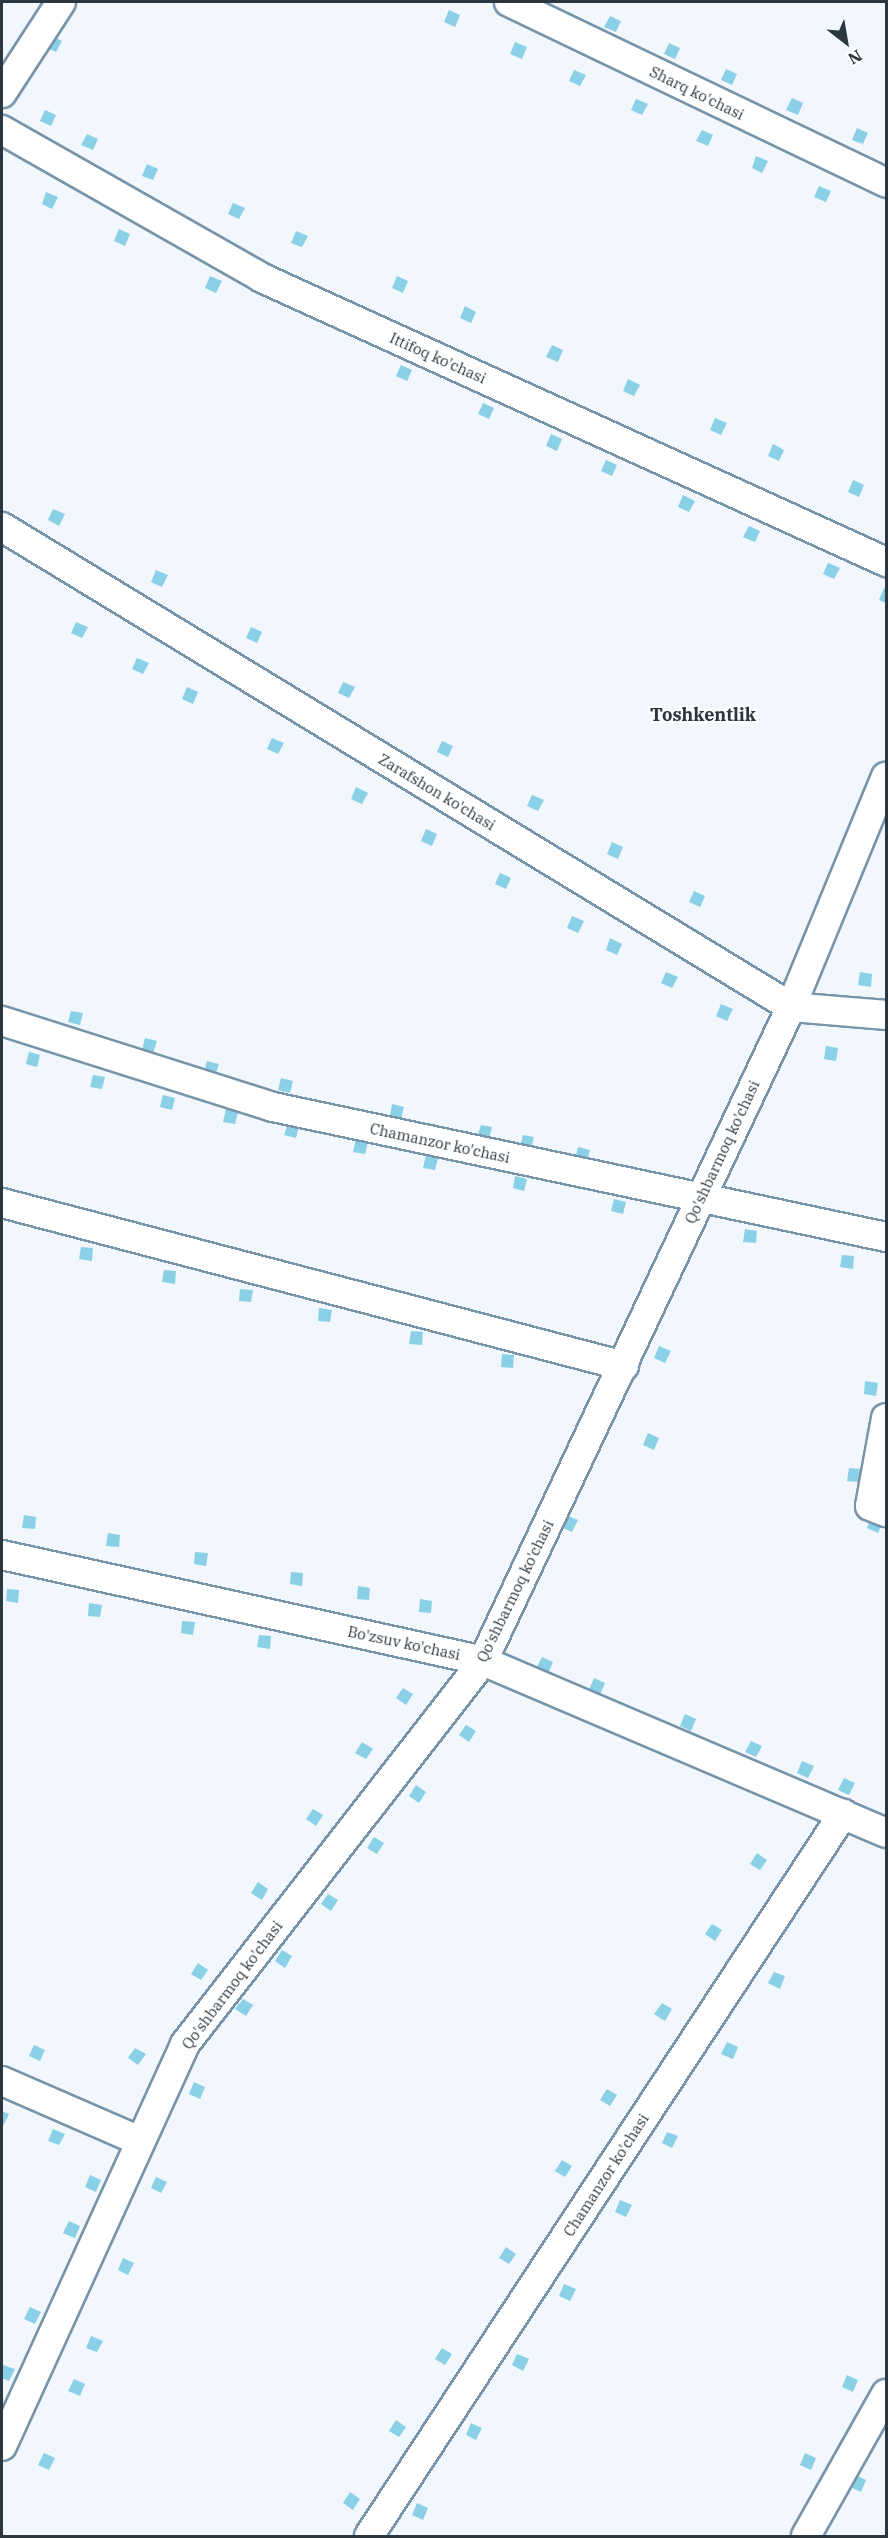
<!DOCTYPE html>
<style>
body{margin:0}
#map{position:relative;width:888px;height:2538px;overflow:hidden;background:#f1f7fc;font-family:"IBM Plex Serif",serif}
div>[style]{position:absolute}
.building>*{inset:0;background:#8ad0e6}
.roads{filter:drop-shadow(2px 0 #7794a9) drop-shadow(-2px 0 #7794a9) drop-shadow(0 2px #7794a9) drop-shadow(0 -2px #7794a9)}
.minor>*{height:28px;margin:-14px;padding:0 14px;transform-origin:14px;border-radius:14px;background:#fff}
span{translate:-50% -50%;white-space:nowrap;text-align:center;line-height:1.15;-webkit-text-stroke:4.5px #fff;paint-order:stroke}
.street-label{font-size:15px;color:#2b3740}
.quarter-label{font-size:18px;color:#2b3740;font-weight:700}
.frame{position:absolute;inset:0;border:3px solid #2b3740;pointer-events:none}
.north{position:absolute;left:816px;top:12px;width:60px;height:60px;-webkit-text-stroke:4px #fff;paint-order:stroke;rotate:149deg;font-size:16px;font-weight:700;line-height:24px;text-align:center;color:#2b3740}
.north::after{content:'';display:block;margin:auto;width:21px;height:27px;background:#2b3740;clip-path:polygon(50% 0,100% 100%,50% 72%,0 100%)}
</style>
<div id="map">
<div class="building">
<i style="clip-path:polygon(449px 10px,460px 15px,455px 27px,444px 22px)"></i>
<i style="clip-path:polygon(610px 16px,621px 21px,616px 32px,604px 27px)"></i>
<i style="clip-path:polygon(50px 35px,62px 41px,56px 52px,45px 47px)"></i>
<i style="clip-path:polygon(515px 42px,527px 47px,522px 59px,510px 54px)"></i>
<i style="clip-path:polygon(669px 43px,680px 48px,675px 59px,664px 54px)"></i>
<i style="clip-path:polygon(726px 69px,737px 74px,732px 85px,721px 80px)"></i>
<i style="clip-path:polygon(574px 70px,586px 75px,580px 86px,569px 81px)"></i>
<i style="clip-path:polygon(792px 98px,803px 103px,798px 115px,786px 110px)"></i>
<i style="clip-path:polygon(636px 99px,648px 104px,642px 115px,631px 110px)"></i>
<i style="clip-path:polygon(45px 110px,56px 115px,51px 126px,40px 121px)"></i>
<i style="clip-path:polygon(857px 128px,868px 133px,863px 144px,852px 140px)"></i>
<i style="clip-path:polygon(702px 130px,713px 135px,708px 146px,696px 141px)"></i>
<i style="clip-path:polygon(87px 134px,98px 139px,93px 150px,81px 145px)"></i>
<i style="clip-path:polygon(756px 156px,768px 161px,762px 173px,752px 168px)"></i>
<i style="clip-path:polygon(147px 164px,158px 169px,153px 180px,142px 176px)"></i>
<i style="clip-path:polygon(819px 186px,831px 191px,826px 202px,814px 197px)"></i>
<i style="clip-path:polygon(46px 192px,58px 197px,52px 209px,42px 204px)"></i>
<i style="clip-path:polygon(233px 203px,245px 208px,239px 219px,228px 214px)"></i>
<i style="clip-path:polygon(119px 229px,130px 234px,125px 246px,114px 241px)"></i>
<i style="clip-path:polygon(296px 231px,308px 236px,302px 247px,291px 243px)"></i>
<i style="clip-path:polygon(210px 276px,222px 281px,216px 293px,205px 288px)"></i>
<i style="clip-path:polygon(397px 276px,408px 281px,403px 293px,392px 288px)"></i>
<i style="clip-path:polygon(465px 306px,476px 312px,471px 323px,460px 318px)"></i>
<i style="clip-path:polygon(552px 345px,563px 350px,558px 362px,546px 357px)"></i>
<i style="clip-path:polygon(401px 365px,412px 370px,407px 381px,396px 376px)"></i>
<i style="clip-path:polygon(628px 379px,640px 385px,634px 396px,623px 391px)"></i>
<i style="clip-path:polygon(483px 403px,494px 408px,489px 419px,478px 414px)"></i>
<i style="clip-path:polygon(715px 418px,727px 423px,721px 435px,710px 430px)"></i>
<i style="clip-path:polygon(551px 434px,562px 439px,557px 451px,546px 446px)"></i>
<i style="clip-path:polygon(773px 444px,784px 450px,779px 461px,768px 456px)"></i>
<i style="clip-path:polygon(606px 460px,617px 465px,612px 476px,601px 471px)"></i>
<i style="clip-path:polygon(853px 480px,864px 485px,859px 497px,848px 492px)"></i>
<i style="clip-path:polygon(683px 495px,695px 501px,689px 512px,678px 507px)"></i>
<i style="clip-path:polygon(53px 509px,65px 514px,59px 526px,48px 520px)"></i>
<i style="clip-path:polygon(749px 526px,760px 531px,755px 542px,743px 537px)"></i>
<i style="clip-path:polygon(828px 563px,840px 568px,834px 579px,823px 574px)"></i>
<i style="clip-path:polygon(156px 570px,168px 575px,162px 587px,151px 582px)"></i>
<i style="clip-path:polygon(884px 588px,886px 589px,886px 603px,879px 600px)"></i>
<i style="clip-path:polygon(76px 622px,88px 627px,82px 638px,71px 633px)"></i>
<i style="clip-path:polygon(251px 627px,262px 632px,257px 643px,246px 638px)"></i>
<i style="clip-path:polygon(137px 658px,149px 663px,143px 674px,132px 669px)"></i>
<i style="clip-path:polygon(343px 682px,355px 687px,349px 698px,338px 693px)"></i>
<i style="clip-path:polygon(187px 687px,198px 692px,193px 704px,182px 699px)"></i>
<i style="clip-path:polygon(272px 738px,284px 743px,278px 754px,267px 749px)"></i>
<i style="clip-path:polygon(442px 741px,453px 746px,448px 757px,437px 752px)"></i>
<i style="clip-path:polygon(356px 787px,368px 793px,362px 804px,351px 799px)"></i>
<i style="clip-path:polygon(532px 795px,544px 800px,538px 811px,527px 806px)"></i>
<i style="clip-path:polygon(426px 829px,437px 834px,432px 846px,421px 841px)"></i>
<i style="clip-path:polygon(612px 842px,623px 847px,618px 859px,607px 854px)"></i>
<i style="clip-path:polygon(500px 873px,511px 878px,506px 889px,495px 884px)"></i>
<i style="clip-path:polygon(694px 891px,705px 896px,700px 907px,689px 902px)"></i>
<i style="clip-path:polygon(572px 916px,584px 921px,578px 933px,567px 928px)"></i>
<i style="clip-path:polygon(610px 938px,622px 944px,617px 955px,606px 950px)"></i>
<i style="clip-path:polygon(666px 972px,678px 977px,672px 988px,661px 983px)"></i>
<i style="clip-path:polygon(860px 972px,872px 974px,871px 987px,858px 985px)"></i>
<i style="clip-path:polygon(721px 1004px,733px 1009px,727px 1021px,716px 1016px)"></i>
<i style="clip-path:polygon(71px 1011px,83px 1013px,80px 1025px,68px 1022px)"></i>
<i style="clip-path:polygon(145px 1038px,157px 1041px,153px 1053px,142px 1050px)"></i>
<i style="clip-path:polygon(826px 1046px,838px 1048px,836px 1061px,824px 1059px)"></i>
<i style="clip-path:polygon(29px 1052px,40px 1055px,37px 1067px,26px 1064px)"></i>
<i style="clip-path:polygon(207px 1061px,219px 1064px,215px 1076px,204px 1073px)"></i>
<i style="clip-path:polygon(93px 1075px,105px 1077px,102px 1089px,90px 1087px)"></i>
<i style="clip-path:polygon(281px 1078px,293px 1081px,290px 1093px,278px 1090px)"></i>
<i style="clip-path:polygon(163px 1095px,175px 1098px,172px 1110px,160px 1107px)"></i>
<i style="clip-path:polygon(392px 1104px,404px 1107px,401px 1119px,390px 1116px)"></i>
<i style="clip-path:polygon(226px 1109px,238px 1112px,235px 1124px,223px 1122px)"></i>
<i style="clip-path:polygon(288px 1124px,299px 1127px,296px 1138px,284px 1135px)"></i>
<i style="clip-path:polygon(481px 1125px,492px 1127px,489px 1139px,477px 1137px)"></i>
<i style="clip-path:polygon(523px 1135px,534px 1137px,531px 1149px,520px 1146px)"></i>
<i style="clip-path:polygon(356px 1139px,368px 1142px,365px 1154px,353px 1152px)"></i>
<i style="clip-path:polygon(578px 1147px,590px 1150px,587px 1162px,575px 1159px)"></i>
<i style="clip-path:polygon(426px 1155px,438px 1158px,435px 1170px,423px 1168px)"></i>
<i style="clip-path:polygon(515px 1176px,527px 1179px,524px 1191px,513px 1188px)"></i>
<i style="clip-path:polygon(614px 1199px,626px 1202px,623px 1214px,611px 1211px)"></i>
<i style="clip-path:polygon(745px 1229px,757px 1231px,756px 1243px,743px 1242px)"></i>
<i style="clip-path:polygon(81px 1247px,93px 1248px,92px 1261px,79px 1259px)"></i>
<i style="clip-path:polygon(842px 1255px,854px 1256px,853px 1269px,840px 1267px)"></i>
<i style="clip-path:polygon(164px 1270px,176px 1271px,175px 1284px,162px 1282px)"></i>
<i style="clip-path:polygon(240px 1289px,253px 1290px,251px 1302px,239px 1301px)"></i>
<i style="clip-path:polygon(319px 1308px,332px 1310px,330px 1322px,318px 1321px)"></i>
<i style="clip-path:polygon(411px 1331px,423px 1332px,422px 1345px,409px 1344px)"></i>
<i style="clip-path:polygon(659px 1346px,671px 1351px,665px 1363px,654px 1358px)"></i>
<i style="clip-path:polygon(502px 1354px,514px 1355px,513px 1368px,501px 1367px)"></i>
<i style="clip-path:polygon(865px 1381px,878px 1383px,876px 1396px,864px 1394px)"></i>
<i style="clip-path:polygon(648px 1433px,659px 1438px,654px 1450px,643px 1445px)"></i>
<i style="clip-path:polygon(849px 1468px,861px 1469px,859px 1482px,847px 1481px)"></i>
<i style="clip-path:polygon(24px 1515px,36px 1517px,35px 1529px,22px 1528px)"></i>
<i style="clip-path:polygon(566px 1515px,578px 1520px,572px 1532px,561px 1527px)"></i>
<i style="clip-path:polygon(872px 1516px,883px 1521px,878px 1533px,867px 1528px)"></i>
<i style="clip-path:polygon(108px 1533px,120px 1535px,119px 1547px,106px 1546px)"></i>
<i style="clip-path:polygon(195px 1552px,208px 1553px,206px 1566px,194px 1564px)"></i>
<i style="clip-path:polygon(291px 1572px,303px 1573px,302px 1586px,290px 1584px)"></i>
<i style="clip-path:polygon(358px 1586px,370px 1588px,369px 1600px,357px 1599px)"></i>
<i style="clip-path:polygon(7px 1589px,19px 1590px,18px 1603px,6px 1601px)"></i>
<i style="clip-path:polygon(420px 1599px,432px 1601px,431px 1613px,419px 1612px)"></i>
<i style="clip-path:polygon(89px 1603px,102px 1605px,100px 1617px,88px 1616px)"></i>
<i style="clip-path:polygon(182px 1621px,195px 1622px,193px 1635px,181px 1633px)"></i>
<i style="clip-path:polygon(259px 1635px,271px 1636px,270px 1649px,257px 1647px)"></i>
<i style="clip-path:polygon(542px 1657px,553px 1662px,548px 1674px,536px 1669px)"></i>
<i style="clip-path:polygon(594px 1678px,605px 1683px,600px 1695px,589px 1690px)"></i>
<i style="clip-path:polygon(403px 1688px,413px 1694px,406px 1705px,396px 1698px)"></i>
<i style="clip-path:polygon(685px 1714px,696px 1719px,691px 1731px,680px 1726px)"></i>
<i style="clip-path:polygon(466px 1725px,476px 1731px,469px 1742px,459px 1735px)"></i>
<i style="clip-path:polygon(751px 1741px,762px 1746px,756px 1757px,745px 1752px)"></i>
<i style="clip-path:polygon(362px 1742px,373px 1749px,366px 1759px,355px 1753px)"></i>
<i style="clip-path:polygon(802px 1761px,814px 1766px,808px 1778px,797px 1773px)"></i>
<i style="clip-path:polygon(844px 1778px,855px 1783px,849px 1795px,838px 1790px)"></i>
<i style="clip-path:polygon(416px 1785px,426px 1792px,419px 1803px,409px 1796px)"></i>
<i style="clip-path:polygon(313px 1809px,323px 1815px,316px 1826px,306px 1819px)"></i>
<i style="clip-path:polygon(374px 1837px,384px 1843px,377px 1854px,367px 1848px)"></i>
<i style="clip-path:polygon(757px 1853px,767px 1860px,760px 1870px,750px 1864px)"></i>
<i style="clip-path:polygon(258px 1882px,268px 1889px,262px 1900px,251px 1893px)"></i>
<i style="clip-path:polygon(328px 1894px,338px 1900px,331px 1911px,321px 1904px)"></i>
<i style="clip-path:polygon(712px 1924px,722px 1930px,715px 1941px,705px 1934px)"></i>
<i style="clip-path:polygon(282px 1950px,292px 1956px,285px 1968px,275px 1961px)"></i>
<i style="clip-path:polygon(198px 1963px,208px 1970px,201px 1980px,191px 1974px)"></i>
<i style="clip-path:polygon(774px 1972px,785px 1976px,780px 1989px,768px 1983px)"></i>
<i style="clip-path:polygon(243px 1999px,253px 2005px,246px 2016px,235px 2009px)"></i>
<i style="clip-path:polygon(662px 2003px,672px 2009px,665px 2021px,654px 2014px)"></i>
<i style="clip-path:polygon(727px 2042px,738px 2047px,733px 2059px,721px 2054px)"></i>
<i style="clip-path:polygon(34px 2045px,45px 2050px,40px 2061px,29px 2056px)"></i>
<i style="clip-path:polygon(135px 2048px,146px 2054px,138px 2065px,128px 2058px)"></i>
<i style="clip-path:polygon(194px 2082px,205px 2087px,200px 2099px,189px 2094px)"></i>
<i style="clip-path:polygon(607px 2089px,617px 2095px,610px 2106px,600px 2100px)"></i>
<i style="clip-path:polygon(2px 2111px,9px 2114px,3px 2126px,2px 2125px)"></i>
<i style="clip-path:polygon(53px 2129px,65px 2134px,59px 2145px,48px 2141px)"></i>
<i style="clip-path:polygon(667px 2132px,678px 2136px,672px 2148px,662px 2143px)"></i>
<i style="clip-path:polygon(562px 2160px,572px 2166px,565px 2177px,555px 2171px)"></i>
<i style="clip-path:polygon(90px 2175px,101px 2180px,96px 2192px,85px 2187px)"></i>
<i style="clip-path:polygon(156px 2177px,167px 2182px,161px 2193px,151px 2188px)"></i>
<i style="clip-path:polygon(620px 2200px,632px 2205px,626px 2217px,615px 2212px)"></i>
<i style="clip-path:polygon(69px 2221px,80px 2226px,75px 2238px,63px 2233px)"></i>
<i style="clip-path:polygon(506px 2247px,516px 2254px,509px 2264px,499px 2258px)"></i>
<i style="clip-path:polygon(123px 2258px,134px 2263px,128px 2275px,118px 2270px)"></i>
<i style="clip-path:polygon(564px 2284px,576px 2289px,570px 2301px,559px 2296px)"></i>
<i style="clip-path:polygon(30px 2307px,41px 2312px,35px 2324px,24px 2319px)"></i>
<i style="clip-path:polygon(91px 2336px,103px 2341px,97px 2352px,86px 2348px)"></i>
<i style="clip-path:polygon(442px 2348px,452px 2354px,445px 2365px,435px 2359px)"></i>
<i style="clip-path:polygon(517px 2354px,529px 2359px,523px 2371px,512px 2365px)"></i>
<i style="clip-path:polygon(3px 2365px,15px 2369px,9px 2381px,2px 2378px)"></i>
<i style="clip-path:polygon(847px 2375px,858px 2380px,853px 2392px,842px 2387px)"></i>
<i style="clip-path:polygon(74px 2379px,85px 2384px,80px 2396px,68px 2391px)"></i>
<i style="clip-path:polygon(396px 2420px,406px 2427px,399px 2437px,389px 2431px)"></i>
<i style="clip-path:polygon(471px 2423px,482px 2428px,476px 2440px,466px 2435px)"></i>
<i style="clip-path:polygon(44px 2453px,55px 2458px,49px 2470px,38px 2465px)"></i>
<i style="clip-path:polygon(805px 2453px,816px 2458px,811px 2470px,800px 2465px)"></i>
<i style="clip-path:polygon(855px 2475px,866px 2480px,861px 2492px,850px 2487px)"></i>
<i style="clip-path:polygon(350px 2492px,360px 2499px,353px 2510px,343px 2503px)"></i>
<i style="clip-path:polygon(417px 2503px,428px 2508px,423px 2520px,412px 2515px)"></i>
</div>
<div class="roads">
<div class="minor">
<i style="left:509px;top:2px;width:418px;rotate:25.6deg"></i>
<i style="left:2px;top:93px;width:108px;rotate:-57deg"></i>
<i style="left:2px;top:130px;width:299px;rotate:29.6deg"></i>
<i style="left:262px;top:278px;width:686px;rotate:24.47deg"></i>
<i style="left:2px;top:527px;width:924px;rotate:31.31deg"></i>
<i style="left:791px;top:1007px;width:95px;rotate:4.8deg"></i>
<i style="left:2px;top:1021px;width:284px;rotate:17.6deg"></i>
<i style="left:273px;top:1107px;width:627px;rotate:11.97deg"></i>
<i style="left:2px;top:1203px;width:643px;rotate:14.68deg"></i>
<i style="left:886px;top:1418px;width:89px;rotate:100.3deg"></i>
<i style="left:870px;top:1506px;width:17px;rotate:21deg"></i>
<i style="left:2px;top:1555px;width:493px;rotate:12.4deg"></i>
<i style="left:483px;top:1661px;width:438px;rotate:23.1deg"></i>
<i style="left:2px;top:2081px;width:150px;rotate:23.5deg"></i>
<i style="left:2px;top:2446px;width:442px;rotate:-65.5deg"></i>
<i style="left:185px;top:2044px;width:485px;rotate:-52.1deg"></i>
<i style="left:483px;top:1661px;width:723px;rotate:-64.78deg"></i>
<i style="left:791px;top:1007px;width:249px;rotate:-67.6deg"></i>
<i style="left:369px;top:2536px;width:864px;rotate:-56.71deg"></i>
<i style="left:806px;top:2536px;width:163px;rotate:-60.6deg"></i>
</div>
</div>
<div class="street-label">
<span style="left:697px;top:93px;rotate:26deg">Sharq ko'chasi</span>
<span style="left:438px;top:358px;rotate:24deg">Ittifoq ko'chasi</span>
<span style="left:437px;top:792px;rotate:31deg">Zarafshon ko'chasi</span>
<span style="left:440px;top:1143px;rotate:12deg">Chamanzor ko'chasi</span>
<span style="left:722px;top:1152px;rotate:-65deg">Qo'shbarmoq ko'chasi</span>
<span style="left:515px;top:1591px;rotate:-64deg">Qo'shbarmoq ko'chasi</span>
<span style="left:404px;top:1643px;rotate:12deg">Bo'zsuv ko'chasi</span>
<span style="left:232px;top:1985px;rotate:-53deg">Qo'shbarmoq ko'chasi</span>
<span style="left:606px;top:2175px;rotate:-57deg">Chamanzor ko'chasi</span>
</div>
<div class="quarter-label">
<span style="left:703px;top:715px">Toshkentlik</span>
</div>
<div class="frame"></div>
<div class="north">N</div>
</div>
